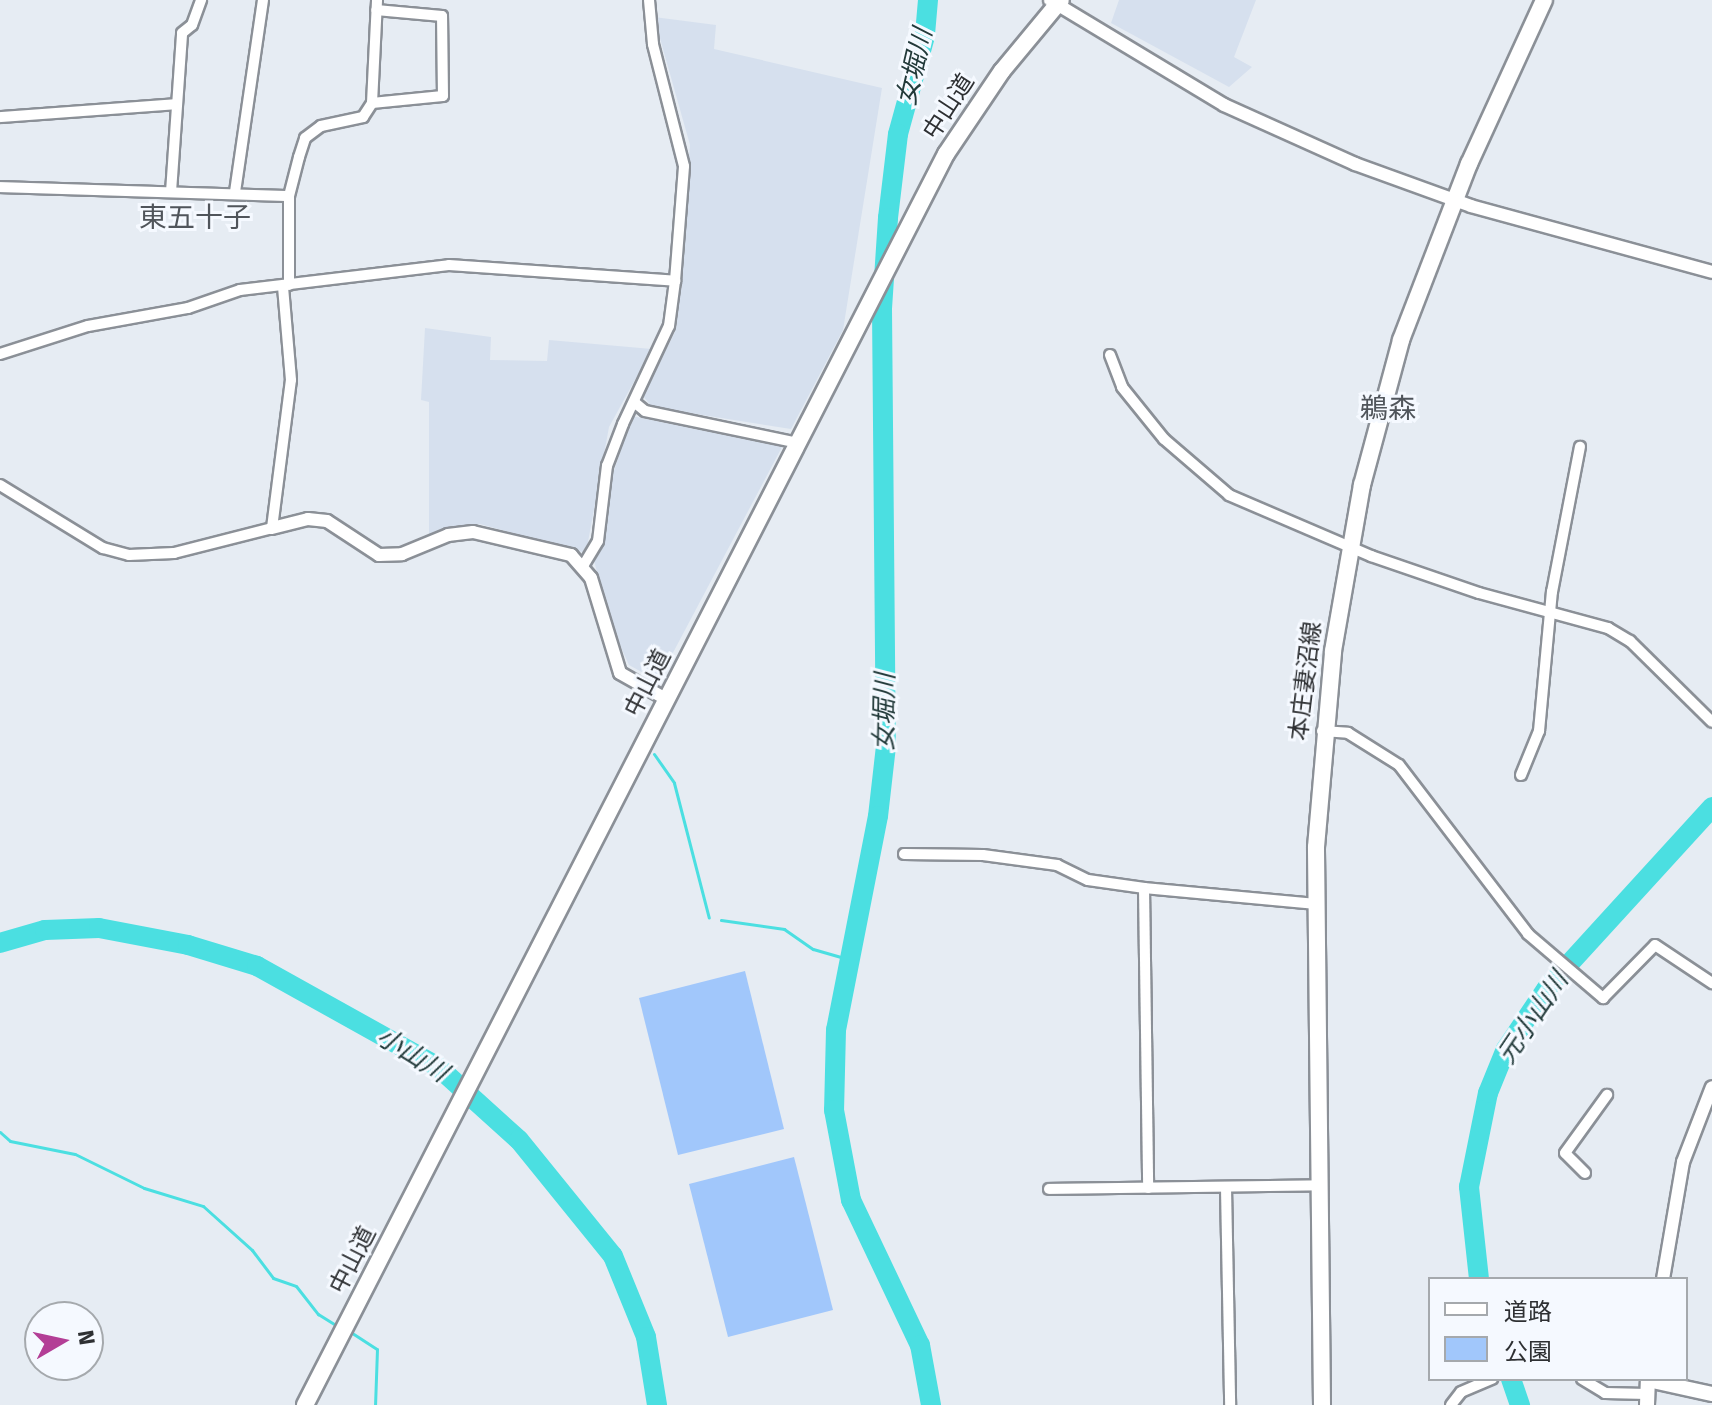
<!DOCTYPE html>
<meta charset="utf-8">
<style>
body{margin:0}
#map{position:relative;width:1712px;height:1405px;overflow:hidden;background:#e6ecf3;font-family:"Fira Sans","Noto Sans JP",sans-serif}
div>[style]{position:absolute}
.built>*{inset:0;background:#d6e0ee}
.green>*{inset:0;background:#a1c7fb}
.stream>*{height:3px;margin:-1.5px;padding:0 1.5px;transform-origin:1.5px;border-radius:1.5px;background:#4bdfe1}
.river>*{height:20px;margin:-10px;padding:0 10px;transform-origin:10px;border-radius:10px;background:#4bdfe1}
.roads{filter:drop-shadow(2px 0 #8b9097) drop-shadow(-2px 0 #8b9097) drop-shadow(0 2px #8b9097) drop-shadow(0 -2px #8b9097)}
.minor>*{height:10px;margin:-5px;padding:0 5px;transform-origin:5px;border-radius:5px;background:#fff}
.tertiary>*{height:12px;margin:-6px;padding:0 6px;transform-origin:6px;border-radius:6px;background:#fff}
.secondary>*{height:14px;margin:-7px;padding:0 7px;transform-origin:7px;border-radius:7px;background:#fff}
.primary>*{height:16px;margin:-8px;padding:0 8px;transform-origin:8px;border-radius:8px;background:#fff}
.trunk>*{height:16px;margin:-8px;padding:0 8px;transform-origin:8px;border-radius:8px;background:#fff}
span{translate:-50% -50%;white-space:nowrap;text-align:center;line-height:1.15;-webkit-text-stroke:6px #f5f9ff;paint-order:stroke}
.street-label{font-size:24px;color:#2e3033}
.water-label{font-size:26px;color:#223a3a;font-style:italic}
.quarter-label{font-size:28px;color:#50555b}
.legend{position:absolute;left:1428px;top:1277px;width:260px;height:104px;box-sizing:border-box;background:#f5f9ff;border:2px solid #a5a9ad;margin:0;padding:10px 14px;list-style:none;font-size:24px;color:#2e3033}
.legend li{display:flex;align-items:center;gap:16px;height:40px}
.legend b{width:40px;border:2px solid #a5a9ad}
.north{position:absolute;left:24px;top:1301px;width:80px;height:80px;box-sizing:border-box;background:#f5f9ff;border:2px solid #a5a9ad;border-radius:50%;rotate:81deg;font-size:22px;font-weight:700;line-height:32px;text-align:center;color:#2e3033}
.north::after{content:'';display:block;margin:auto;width:28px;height:36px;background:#b33e96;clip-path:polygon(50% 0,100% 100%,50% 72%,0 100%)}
</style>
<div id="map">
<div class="built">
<i style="clip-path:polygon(1119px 0,1256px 0,1234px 57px,1252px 67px,1229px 87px,1111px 23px)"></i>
<i style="clip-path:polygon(654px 17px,716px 25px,714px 49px,882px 88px,843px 330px,791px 429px,652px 407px,643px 396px,676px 330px,690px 145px)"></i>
<i style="clip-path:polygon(425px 328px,491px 337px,490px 360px,547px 361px,549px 340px,652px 349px,609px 427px,586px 553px,480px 524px,429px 534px,429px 402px,421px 400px)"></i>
<i style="clip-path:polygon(632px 416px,782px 447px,658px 681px,629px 665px,609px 621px,594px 560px,606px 536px,609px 486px)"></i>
</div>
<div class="green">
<i style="clip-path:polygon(745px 971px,784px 1129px,678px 1155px,639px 998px)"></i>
<i style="clip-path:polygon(794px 1157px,833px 1310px,728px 1337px,689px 1184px)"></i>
</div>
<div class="stream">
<i style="left:654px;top:754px;width:35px;rotate:55deg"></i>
<i style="left:674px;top:783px;width:139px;rotate:75.5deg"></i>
<i style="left:721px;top:920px;width:64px;rotate:8.1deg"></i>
<i style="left:784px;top:929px;width:35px;rotate:35deg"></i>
<i style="left:813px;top:949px;width:37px;rotate:16deg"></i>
<i style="left:0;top:1132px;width:13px;rotate:42deg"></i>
<i style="left:10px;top:1141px;width:66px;rotate:11.3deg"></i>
<i style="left:75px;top:1154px;width:77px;rotate:26.2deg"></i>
<i style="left:144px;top:1188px;width:62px;rotate:17deg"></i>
<i style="left:203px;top:1206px;width:66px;rotate:41.9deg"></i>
<i style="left:252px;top:1250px;width:35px;rotate:53deg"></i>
<i style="left:273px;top:1278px;width:24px;rotate:19deg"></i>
<i style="left:296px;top:1286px;width:36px;rotate:52deg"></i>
<i style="left:318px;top:1314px;width:25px;rotate:32deg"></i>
<i style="left:349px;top:1331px;width:33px;rotate:33deg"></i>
<i style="left:377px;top:1349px;width:56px;rotate:92deg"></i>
</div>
<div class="river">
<i style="left:928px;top:0;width:36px;rotate:95deg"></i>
<i style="left:925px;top:36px;width:102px;rotate:105.4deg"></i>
<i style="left:898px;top:134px;width:85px;rotate:96.8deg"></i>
<i style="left:888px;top:218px;width:91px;rotate:93.8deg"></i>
<i style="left:882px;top:309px;width:437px;rotate:89.5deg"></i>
<i style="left:886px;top:746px;width:70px;rotate:96.5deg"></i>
<i style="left:878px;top:816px;width:218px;rotate:101.1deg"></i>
<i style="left:836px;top:1030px;width:80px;rotate:91.4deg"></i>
<i style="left:834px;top:1110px;width:92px;rotate:79.3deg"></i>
<i style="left:851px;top:1200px;width:161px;rotate:64.6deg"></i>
<i style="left:920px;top:1345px;width:61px;rotate:79.6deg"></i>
<i style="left:0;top:943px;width:47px;rotate:-16.1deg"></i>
<i style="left:45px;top:930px;width:54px;rotate:-2.1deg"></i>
<i style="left:99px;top:928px;width:91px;rotate:10.8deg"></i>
<i style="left:188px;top:945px;width:72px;rotate:16.9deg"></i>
<i style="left:257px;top:966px;width:206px;rotate:29.1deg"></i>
<i style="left:437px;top:1066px;width:110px;rotate:42.1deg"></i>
<i style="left:519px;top:1140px;width:149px;rotate:51deg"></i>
<i style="left:613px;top:1256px;width:87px;rotate:67.8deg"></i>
<i style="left:646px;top:1337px;width:69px;rotate:80.8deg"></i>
<i style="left:1479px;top:1279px;width:93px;rotate:-96.2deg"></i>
<i style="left:1469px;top:1187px;width:96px;rotate:-78.6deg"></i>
<i style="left:1488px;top:1093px;width:48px;rotate:-67.8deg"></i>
<i style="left:1506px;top:1049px;width:73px;rotate:-56.1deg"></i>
<i style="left:1547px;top:988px;width:245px;rotate:-47.6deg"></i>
<i style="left:1511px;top:1379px;width:28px;rotate:71deg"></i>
</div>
<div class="roads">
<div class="minor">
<i style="left:372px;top:103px;width:71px;rotate:-5.6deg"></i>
<i style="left:443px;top:96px;width:80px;rotate:-90.7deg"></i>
<i style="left:442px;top:16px;width:66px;rotate:-174.8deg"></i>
<i style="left:0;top:117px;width:177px;rotate:-4.2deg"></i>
<i style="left:0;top:187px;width:289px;rotate:1.8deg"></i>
<i style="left:171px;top:192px;width:159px;rotate:-86deg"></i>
<i style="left:182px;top:33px;width:13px;rotate:-39deg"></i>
<i style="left:192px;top:25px;width:27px;rotate:-70deg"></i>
<i style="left:235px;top:192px;width:194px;rotate:-81.7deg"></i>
<i style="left:289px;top:285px;width:89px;rotate:-90deg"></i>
<i style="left:289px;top:196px;width:40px;rotate:-75.6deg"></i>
<i style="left:299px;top:157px;width:20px;rotate:-72deg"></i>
<i style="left:305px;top:138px;width:20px;rotate:-37deg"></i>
<i style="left:321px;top:126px;width:43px;rotate:-12.1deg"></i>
<i style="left:363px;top:117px;width:17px;rotate:-57deg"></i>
<i style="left:372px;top:103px;width:103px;rotate:-87.2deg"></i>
<i style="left:0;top:354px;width:92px;rotate:-17.7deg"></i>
<i style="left:88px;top:326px;width:102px;rotate:-10.2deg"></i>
<i style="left:188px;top:308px;width:55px;rotate:-19.1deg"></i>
<i style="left:240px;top:290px;width:210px;rotate:-6.8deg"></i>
<i style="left:449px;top:265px;width:227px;rotate:4deg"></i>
<i style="left:1110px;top:355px;width:34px;rotate:69deg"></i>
<i style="left:1122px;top:387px;width:67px;rotate:51.1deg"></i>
<i style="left:1164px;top:439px;width:86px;rotate:40.7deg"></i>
<i style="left:1229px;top:495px;width:155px;rotate:23.2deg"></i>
<i style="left:1371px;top:556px;width:114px;rotate:18.9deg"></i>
<i style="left:1479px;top:593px;width:134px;rotate:15.2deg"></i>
<i style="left:1608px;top:628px;width:26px;rotate:31deg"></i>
<i style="left:1630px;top:641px;width:115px;rotate:44.6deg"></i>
<i style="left:634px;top:402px;width:14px;rotate:39deg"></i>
<i style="left:645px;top:411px;width:156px;rotate:11.8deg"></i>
<i style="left:0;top:485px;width:121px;rotate:31.5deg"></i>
<i style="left:103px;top:548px;width:27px;rotate:15deg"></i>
<i style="left:129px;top:555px;width:45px;rotate:-2.5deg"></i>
<i style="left:174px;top:553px;width:101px;rotate:-14.3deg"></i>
<i style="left:272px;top:528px;width:149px;rotate:-82.7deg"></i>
<i style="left:291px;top:380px;width:94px;rotate:-94.9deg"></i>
<i style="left:583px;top:566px;width:29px;rotate:-59deg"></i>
<i style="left:598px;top:541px;width:76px;rotate:-83.2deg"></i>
<i style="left:607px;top:466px;width:45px;rotate:-69.1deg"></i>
<i style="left:623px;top:424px;width:108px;rotate:-64.9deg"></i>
<i style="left:669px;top:326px;width:45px;rotate:-82.4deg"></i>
<i style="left:675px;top:281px;width:115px;rotate:-85.5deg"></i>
<i style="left:684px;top:166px;width:126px;rotate:-104.3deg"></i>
<i style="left:653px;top:44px;width:44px;rotate:-95.2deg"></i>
<i style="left:1322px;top:731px;width:26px;rotate:4deg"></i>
<i style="left:1348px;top:733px;width:60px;rotate:32.1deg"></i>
<i style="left:1399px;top:765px;width:213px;rotate:52.6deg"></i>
<i style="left:1528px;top:934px;width:99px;rotate:40.5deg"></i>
<i style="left:1603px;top:998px;width:74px;rotate:-45.5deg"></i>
<i style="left:1655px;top:945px;width:69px;rotate:33.7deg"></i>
<i style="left:1521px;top:775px;width:48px;rotate:-67.8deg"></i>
<i style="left:1539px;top:731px;width:140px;rotate:-84.7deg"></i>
<i style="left:1552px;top:592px;width:148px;rotate:-79.1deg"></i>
<i style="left:904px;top:854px;width:79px;rotate:0.7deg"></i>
<i style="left:983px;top:855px;width:75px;rotate:7.7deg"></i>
<i style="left:1057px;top:865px;width:34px;rotate:26deg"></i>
<i style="left:1088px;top:880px;width:57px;rotate:8.1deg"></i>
<i style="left:1144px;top:888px;width:173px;rotate:5.3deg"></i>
<i style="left:1144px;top:888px;width:300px;rotate:89.2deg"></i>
<i style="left:1585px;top:1173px;width:28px;rotate:-135deg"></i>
<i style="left:1565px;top:1153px;width:72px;rotate:-54.1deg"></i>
<i style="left:1226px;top:1188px;width:217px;rotate:88.9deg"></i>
<i style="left:1049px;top:1189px;width:271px;rotate:-0.8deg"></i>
<i style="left:1582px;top:1379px;width:27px;rotate:31deg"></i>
<i style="left:1605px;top:1393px;width:42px;rotate:1.4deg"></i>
<i style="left:1451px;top:1405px;width:16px;rotate:-52deg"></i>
<i style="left:1461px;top:1392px;width:34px;rotate:-23deg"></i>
</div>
<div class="tertiary">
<i style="left:1050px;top:0;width:203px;rotate:31.1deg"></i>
<i style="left:1224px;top:105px;width:144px;rotate:24.2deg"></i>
<i style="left:1355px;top:164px;width:123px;rotate:19.9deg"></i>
<i style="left:1471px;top:206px;width:250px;rotate:15.3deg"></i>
<i style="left:272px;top:528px;width:37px;rotate:-14deg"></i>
<i style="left:308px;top:519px;width:19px;rotate:6deg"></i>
<i style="left:327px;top:521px;width:62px;rotate:33.2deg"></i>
<i style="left:379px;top:555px;width:23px;rotate:-2deg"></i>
<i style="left:402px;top:554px;width:50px;rotate:-22.4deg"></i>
<i style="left:448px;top:535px;width:25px;rotate:-7deg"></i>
<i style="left:473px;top:532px;width:101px;rotate:13.2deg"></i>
<i style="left:571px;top:555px;width:30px;rotate:49deg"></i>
<i style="left:591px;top:578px;width:99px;rotate:73deg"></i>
<i style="left:620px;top:673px;width:53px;rotate:29.5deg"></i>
<i style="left:1663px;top:1279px;width:119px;rotate:-80.3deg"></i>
<i style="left:1683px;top:1162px;width:80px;rotate:-68.9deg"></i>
</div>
<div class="secondary">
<i style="left:1647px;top:1405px;width:25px;rotate:-88deg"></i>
<i style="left:1648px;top:1380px;width:66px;rotate:12.3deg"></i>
</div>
<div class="primary">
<i style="left:1322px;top:1405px;width:558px;rotate:-90.62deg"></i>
<i style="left:1316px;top:847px;width:197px;rotate:-85deg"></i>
<i style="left:1333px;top:651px;width:169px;rotate:-80.1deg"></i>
<i style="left:1362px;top:485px;width:150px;rotate:-74.9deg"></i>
<i style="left:1401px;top:340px;width:189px;rotate:-68.9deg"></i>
<i style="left:1469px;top:164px;width:180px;rotate:-65.4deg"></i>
</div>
<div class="trunk">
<i style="left:305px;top:1405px;width:1406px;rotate:-62.87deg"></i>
<i style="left:946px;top:154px;width:100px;rotate:-56deg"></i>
<i style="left:1002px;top:71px;width:92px;rotate:-50.3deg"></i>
</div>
</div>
<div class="street-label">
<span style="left:949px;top:107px;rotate:-57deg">中山道</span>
<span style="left:1306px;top:681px;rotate:-83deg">本庄妻沼線</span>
<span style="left:648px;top:683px;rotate:-63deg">中山道</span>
<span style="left:353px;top:1260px;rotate:-63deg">中山道</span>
</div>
<div class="water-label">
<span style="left:915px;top:67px;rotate:-77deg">女堀川</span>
<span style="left:885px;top:712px;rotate:-89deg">女堀川</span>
<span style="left:1533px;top:1018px;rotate:-56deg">元小山川</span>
<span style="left:412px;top:1055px;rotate:32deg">小山川</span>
</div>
<div class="quarter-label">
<span style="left:195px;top:218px">東五十子</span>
<span style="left:1388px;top:409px">鵜森</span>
</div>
<ul class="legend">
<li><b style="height:10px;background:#fff"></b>道路</li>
<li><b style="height:22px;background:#a1c7fb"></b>公園</li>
</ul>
<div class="north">N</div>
</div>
